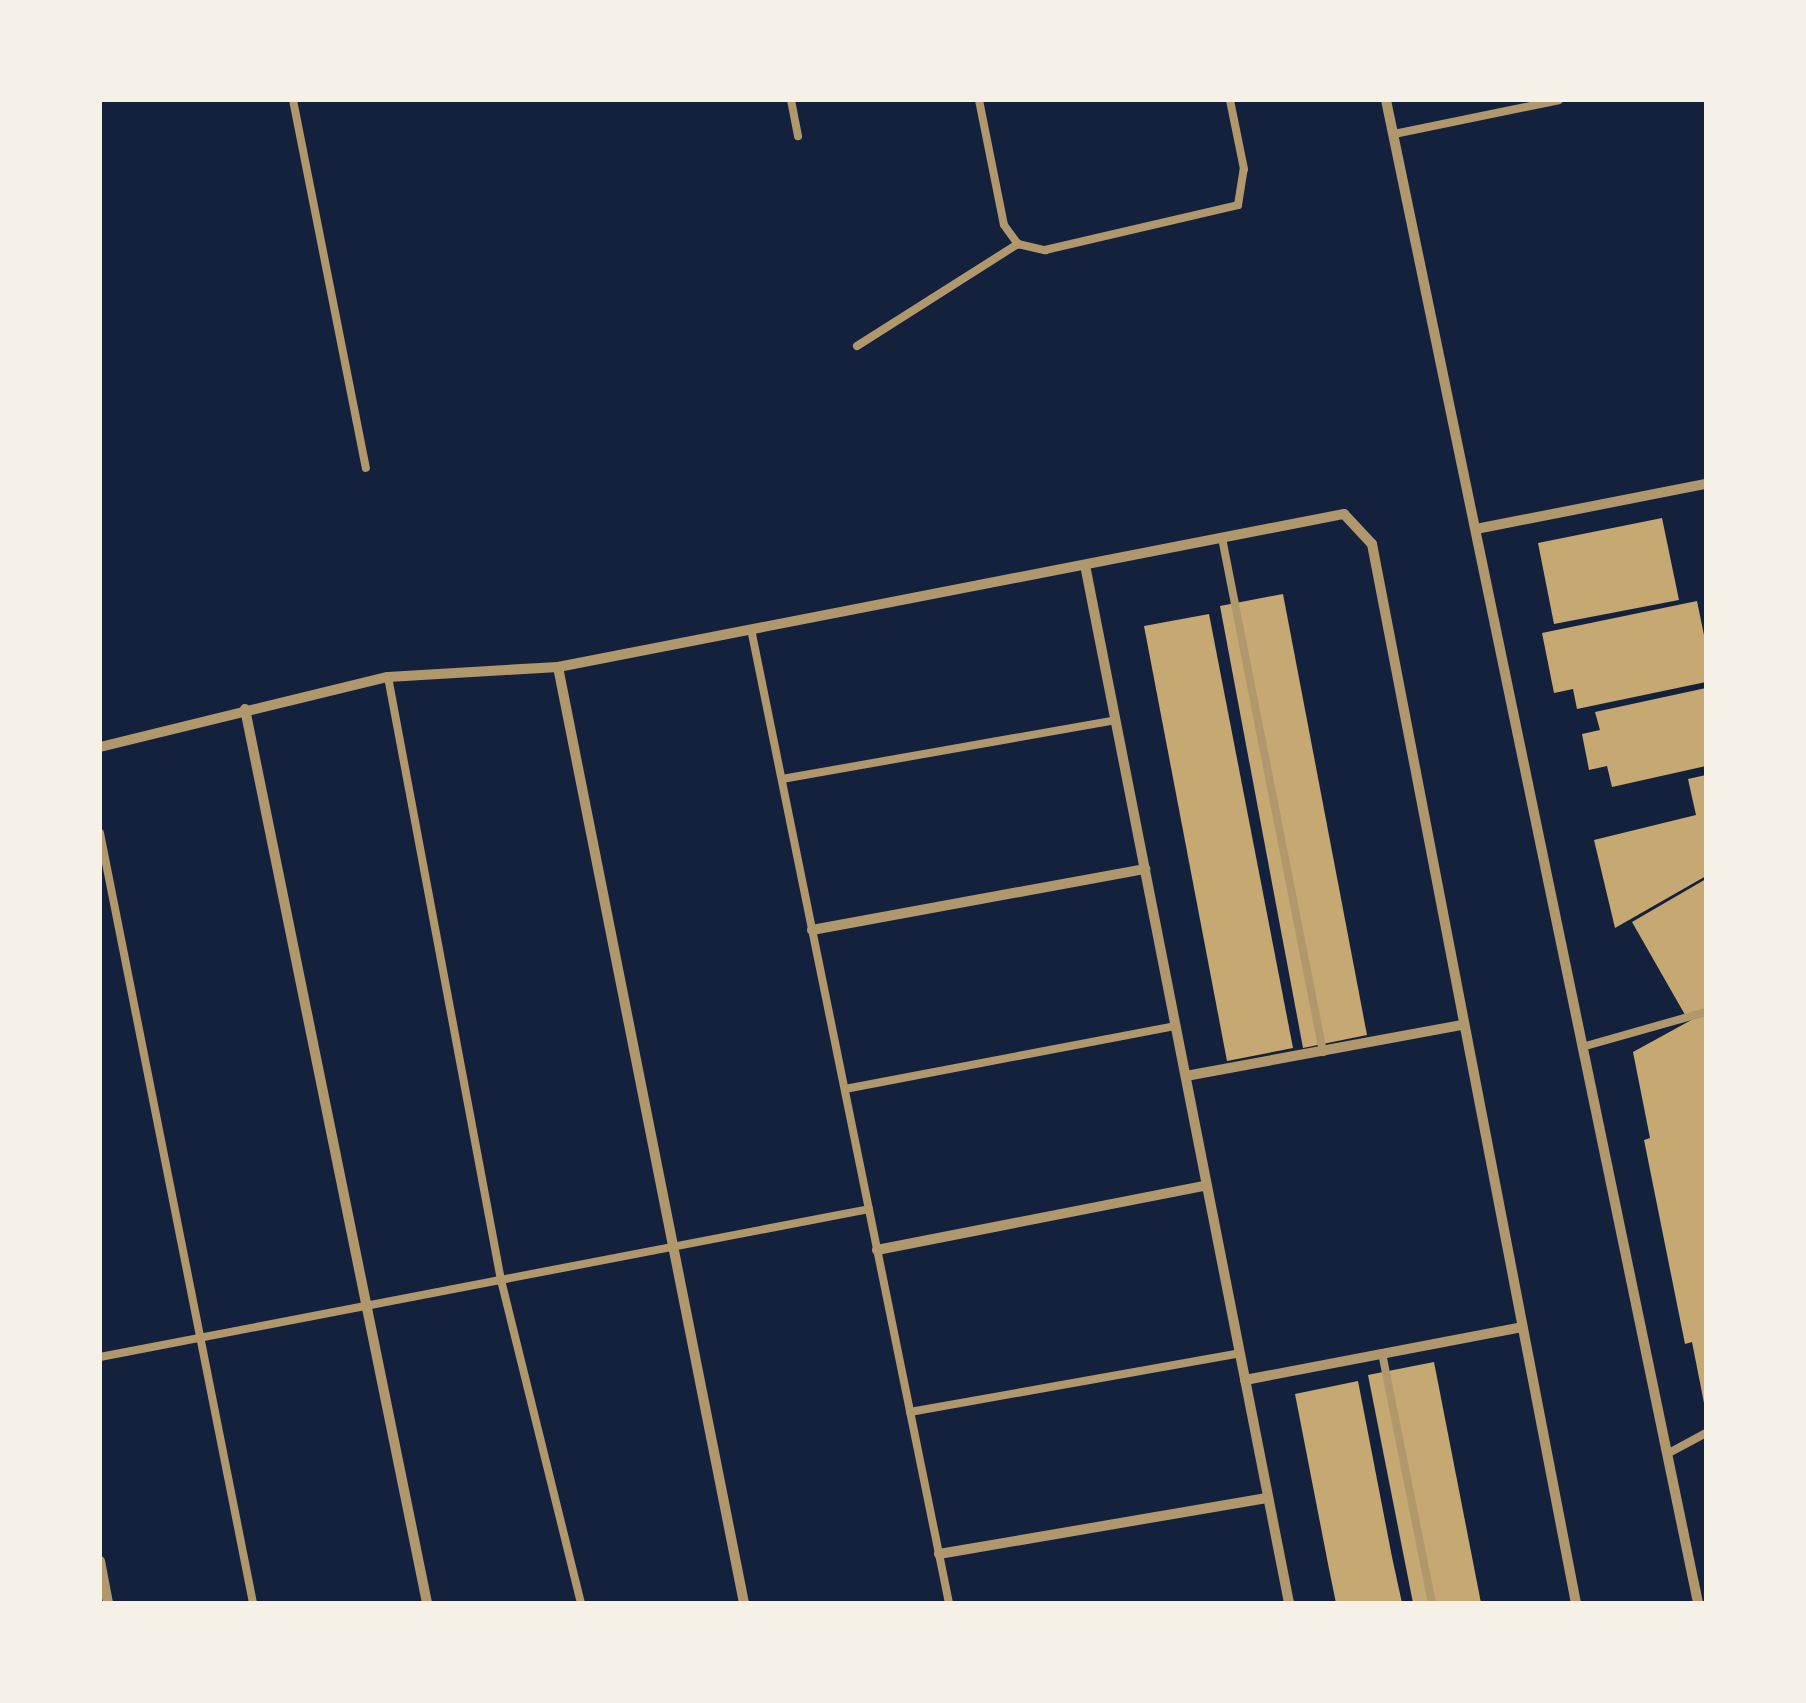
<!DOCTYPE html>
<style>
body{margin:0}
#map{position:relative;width:1806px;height:1703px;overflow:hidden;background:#14213d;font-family:Karla,sans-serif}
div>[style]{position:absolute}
.building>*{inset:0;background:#c6a872}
.service>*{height:8px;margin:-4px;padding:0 4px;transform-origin:4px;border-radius:4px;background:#b1986c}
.minor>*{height:10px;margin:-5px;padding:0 5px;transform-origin:5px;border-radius:5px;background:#b1986c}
span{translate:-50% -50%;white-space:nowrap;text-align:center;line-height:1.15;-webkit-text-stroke:10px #f6f1e7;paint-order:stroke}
.frame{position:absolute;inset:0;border:102px solid #f6f1e7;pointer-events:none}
</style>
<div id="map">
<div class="building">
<i style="clip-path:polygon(1662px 518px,1679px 600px,1554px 624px,1538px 543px)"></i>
<i style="clip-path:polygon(1283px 594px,1367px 1035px,1303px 1048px,1220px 606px)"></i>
<i style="clip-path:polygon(1697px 601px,1706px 645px,1706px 682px,1577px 709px,1573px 689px,1554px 693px,1542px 633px)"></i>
<i style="clip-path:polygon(1209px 614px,1293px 1048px,1227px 1061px,1144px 626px)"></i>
<i style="clip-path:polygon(1706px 688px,1706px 766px,1612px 787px,1607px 766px,1589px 770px,1582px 734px,1600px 730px,1595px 712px)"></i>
<i style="clip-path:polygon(1706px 775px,1706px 876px,1615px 928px,1594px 840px,1696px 815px,1688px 779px)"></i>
<i style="clip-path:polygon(1706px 879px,1706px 1010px,1688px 1020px,1632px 922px)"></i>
<i style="clip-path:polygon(1706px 1012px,1706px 1403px,1704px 1403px,1692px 1342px,1685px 1344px,1644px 1140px,1650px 1138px,1633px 1052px)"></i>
<i style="clip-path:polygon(1434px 1362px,1481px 1603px,1413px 1603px,1368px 1375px)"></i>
<i style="clip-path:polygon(1358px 1381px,1392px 1557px,1402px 1603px,1336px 1603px,1329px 1569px,1295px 1394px)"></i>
</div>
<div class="service">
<i style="left:293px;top:100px;width:375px;rotate:78.8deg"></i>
<i style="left:791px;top:100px;width:37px;rotate:79deg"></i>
<i style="left:979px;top:100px;width:127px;rotate:78.7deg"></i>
<i style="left:1004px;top:225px;width:24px;rotate:54deg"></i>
<i style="left:1018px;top:244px;width:28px;rotate:13deg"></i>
<i style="left:1045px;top:250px;width:198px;rotate:-13.1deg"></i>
<i style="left:1238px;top:205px;width:36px;rotate:-81deg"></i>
<i style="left:1244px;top:169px;width:70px;rotate:-101.5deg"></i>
<i style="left:1394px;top:134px;width:168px;rotate:-11.6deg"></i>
<i style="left:857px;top:346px;width:191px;rotate:-32.4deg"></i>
<i style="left:1222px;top:538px;width:524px;rotate:78.88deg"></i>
<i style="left:751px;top:629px;width:994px;rotate:78.51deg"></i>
<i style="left:388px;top:677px;width:613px;rotate:79.39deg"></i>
<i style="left:501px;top:1280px;width:333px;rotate:76.1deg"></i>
<i style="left:782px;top:779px;width:339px;rotate:-10deg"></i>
<i style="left:100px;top:833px;width:785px;rotate:78.76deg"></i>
<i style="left:1582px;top:1047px;width:129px;rotate:-15.8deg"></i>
<i style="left:845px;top:1089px;width:337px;rotate:-10.8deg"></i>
<i style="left:1382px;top:1353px;width:255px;rotate:78.7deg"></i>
<i style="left:100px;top:1357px;width:783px;rotate:-10.89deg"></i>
<i style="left:910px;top:1412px;width:335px;rotate:-10.1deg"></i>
<i style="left:1667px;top:1454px;width:44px;rotate:-28.3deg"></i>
</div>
<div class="minor">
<i style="left:1386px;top:100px;width:1535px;rotate:78.27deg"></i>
<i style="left:1476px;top:529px;width:234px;rotate:-11.1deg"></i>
<i style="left:1085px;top:565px;width:1058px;rotate:78.88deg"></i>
<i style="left:558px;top:667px;width:954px;rotate:78.76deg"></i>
<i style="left:245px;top:709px;width:912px;rotate:78.49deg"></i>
<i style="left:100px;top:747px;width:296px;rotate:-13.7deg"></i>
<i style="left:388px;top:677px;width:170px;rotate:-3.4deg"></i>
<i style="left:558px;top:667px;width:801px;rotate:-11.02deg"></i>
<i style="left:1344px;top:514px;width:41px;rotate:47deg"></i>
<i style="left:1372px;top:544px;width:1078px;rotate:79.1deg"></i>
<i style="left:812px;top:930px;width:339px;rotate:-10.4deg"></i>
<i style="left:1186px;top:1076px;width:281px;rotate:-10.5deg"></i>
<i style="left:877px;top:1250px;width:336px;rotate:-11.1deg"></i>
<i style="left:1245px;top:1380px;width:282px;rotate:-10.8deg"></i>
<i style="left:939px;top:1554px;width:334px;rotate:-9.7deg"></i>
<i style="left:100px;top:1561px;width:43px;rotate:79.2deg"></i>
</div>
<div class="frame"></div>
</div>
